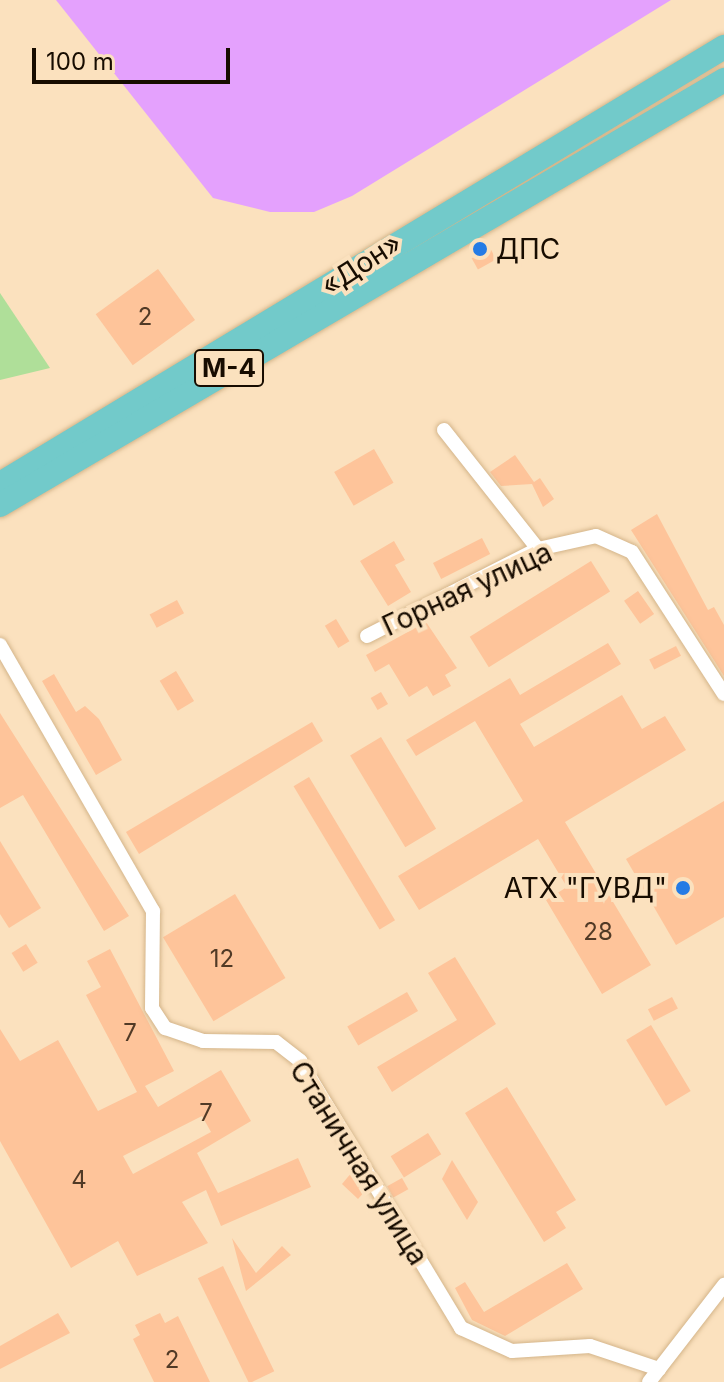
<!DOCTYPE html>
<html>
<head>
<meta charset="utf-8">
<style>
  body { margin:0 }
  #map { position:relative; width:724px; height:1382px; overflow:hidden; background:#fbe1be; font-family:Inter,sans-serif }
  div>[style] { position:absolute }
  .green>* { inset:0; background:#afdf99 }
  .water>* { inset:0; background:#e4a1fd }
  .building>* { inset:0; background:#fec49a; transform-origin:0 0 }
  .roads { filter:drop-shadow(0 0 2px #d4b58a) drop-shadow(0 0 2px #d4b58a) }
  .minor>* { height:14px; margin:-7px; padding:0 7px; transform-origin:7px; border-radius:7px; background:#fff }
  .trunk>* { height:24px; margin:-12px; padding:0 12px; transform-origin:12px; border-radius:12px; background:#72caca }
  .dots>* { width:22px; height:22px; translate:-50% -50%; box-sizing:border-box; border:4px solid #fbe1be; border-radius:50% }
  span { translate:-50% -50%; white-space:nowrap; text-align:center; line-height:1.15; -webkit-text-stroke:8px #fbe1be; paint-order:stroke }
  .number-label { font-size:24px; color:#513a26 }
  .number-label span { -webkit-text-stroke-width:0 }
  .shield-label span { padding:2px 6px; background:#fbe1be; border:2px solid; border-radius:6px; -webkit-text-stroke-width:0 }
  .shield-label { font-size:26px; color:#170c00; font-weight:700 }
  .poi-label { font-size:28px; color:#170c00 }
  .left { translate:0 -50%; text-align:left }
  .right { translate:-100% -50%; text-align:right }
  .street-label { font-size:28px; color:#170c00 }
  .scale { position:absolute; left:32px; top:48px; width:198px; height:36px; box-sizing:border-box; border:4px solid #170c00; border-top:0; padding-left:10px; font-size:24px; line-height:28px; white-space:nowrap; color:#170c00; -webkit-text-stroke:6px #fbe1be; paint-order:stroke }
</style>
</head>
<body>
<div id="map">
  <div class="green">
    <i style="clip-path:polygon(0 293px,50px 368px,0 380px)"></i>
  </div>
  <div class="water">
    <i style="clip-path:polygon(56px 0,671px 0,352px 196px,314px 212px,270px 212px,213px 198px)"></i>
  </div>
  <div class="building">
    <i style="left:490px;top:248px;width:13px;height:21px;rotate:61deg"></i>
    <i style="left:158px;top:269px;width:63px;height:77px;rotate:54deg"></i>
    <i style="left:374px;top:449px;width:39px;height:46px;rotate:60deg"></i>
    <i style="clip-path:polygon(515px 455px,534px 482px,540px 478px,554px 499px,543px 507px,532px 484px,501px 486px,490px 472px)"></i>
    <i style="clip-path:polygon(657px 514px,708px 610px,714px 607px,724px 625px,724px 676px,631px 530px)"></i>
    <i style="left:482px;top:538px;width:18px;height:55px;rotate:63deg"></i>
    <i style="clip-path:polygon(394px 541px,405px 560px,395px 565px,411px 592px,388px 606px,360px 561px)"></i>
    <i style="left:591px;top:561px;width:36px;height:143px;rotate:58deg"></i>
    <i style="left:638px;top:591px;width:28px;height:17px;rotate:55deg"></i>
    <i style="left:177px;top:600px;width:15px;height:31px;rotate:62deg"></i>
    <i style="left:336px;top:619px;width:26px;height:13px;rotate:59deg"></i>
    <i style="clip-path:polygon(426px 622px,457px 668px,445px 675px,451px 686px,433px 696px,427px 686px,409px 697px,389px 664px,375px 672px,366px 655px)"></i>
    <i style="clip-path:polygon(608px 643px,621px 664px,520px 724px,534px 747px,622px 695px,642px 729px,665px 716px,686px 750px,565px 822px,651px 965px,602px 994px,546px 900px,567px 887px,538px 839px,419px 910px,398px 876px,523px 801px,475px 721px,416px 756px,406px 740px,510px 678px,520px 695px)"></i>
    <i style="left:676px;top:646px;width:11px;height:30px;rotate:63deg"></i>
    <i style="left:176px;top:671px;width:35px;height:19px;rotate:59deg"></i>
    <i style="clip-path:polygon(54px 674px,76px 712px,85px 706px,99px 719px,122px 760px,96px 775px,42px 681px)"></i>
    <i style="left:381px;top:692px;width:14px;height:12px;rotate:60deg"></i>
    <i style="clip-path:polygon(0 713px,129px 916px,104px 931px,23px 795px,0 808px)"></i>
    <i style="clip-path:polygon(312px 722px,323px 741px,139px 854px,126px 832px)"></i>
    <i style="left:381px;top:737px;width:107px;height:36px;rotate:59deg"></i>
    <i style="left:309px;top:777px;width:167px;height:18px;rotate:59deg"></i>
    <i style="clip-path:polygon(724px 801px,724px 917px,676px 945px,626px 859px)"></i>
    <i style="clip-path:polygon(0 841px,41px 908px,9px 928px,0 914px)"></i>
    <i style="left:235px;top:894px;width:98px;height:84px;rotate:59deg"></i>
    <i style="left:26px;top:944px;width:22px;height:17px;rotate:58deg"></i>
    <i style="clip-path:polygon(evenodd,110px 949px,174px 1071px,145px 1086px,158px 1107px,221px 1070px,251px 1121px,197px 1153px,218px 1193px,298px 1158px,311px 1187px,221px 1226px,206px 1190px,182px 1202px,208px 1243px,137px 1276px,118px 1241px,71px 1268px,0 1141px,0 1029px,20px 1061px,58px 1040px,98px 1111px,137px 1092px,86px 995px,101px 987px,87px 961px,110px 949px,202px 1116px,211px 1132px,133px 1174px,123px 1156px,202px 1116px)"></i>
    <i style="clip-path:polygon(455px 957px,496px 1024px,392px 1092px,377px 1067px,457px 1020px,428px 973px)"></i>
    <i style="left:407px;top:992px;width:22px;height:69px;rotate:60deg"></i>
    <i style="left:672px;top:997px;width:13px;height:27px;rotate:63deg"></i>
    <i style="left:651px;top:1025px;width:77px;height:29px;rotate:59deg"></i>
    <i style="clip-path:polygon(507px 1087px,576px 1200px,556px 1212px,566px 1228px,544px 1242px,465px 1113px)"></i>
    <i style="left:428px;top:1133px;width:25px;height:44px;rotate:58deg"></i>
    <i style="clip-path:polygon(452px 1160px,478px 1202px,467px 1220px,442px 1179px)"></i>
    <i style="clip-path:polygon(352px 1172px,366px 1190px,358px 1199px,342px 1184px)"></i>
    <i style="left:402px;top:1178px;width:13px;height:17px;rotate:61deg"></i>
    <i style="clip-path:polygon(232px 1238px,256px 1273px,282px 1246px,291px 1255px,246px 1291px)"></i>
    <i style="clip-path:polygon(567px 1263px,583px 1289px,505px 1336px,472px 1320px,455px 1288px,465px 1282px,484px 1312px)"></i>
    <i style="left:223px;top:1266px;width:117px;height:28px;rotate:64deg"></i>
    <i style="clip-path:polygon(58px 1313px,70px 1333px,0 1369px,0 1346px)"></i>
    <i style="clip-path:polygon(160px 1313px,165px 1323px,178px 1316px,210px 1382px,154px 1382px,133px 1339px,140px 1335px,135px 1325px)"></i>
  </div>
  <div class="roads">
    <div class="minor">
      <i style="left:444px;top:430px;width:152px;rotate:51.7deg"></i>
      <i style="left:367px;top:636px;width:192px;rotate:-27deg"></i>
      <i style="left:538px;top:549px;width:59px;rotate:-12.6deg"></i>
      <i style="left:596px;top:536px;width:39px;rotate:24deg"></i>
      <i style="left:632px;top:552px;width:169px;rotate:57.1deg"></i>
      <i style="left:0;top:645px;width:307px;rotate:60.1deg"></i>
      <i style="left:153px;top:911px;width:97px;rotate:90.6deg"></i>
      <i style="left:152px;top:1008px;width:24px;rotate:57deg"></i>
      <i style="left:165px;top:1028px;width:40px;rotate:18.9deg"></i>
      <i style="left:203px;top:1041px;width:73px;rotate:0.8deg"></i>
      <i style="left:276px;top:1042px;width:31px;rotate:38deg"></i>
      <i style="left:300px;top:1061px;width:312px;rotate:58.9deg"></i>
      <i style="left:461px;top:1328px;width:56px;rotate:24.3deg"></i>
      <i style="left:512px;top:1351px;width:78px;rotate:-3.7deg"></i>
      <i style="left:590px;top:1346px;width:73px;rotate:18.4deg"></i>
      <i style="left:649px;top:1382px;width:123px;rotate:-52.3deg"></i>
    </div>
    <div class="trunk">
      <i style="left:0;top:484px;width:846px;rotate:-31.11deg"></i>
      <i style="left:0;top:505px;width:840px;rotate:-30.41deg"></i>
    </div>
  </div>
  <div class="dots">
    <i style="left:480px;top:249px;background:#247be5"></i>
    <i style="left:683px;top:888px;background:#247be5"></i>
  </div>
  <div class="number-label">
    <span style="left:145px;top:317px">2</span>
    <span style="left:598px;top:932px">28</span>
    <span style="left:222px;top:959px">12</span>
    <span style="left:130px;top:1033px">7</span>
    <span style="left:206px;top:1113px">7</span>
    <span style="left:79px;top:1180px">4</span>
    <span style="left:172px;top:1360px">2</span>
  </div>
  <div class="shield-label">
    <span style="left:229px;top:368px">М-4</span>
  </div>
  <div class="poi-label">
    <span class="left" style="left:496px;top:249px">ДПС</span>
    <span class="right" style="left:667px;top:888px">АТХ "ГУВД"</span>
  </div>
  <div class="street-label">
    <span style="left:361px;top:264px;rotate:-33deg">«Дон»</span>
    <span style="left:467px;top:589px;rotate:-25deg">Горная улица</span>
    <span style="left:359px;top:1163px;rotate:58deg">Станичная улица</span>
  </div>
  <div class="scale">100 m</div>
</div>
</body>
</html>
